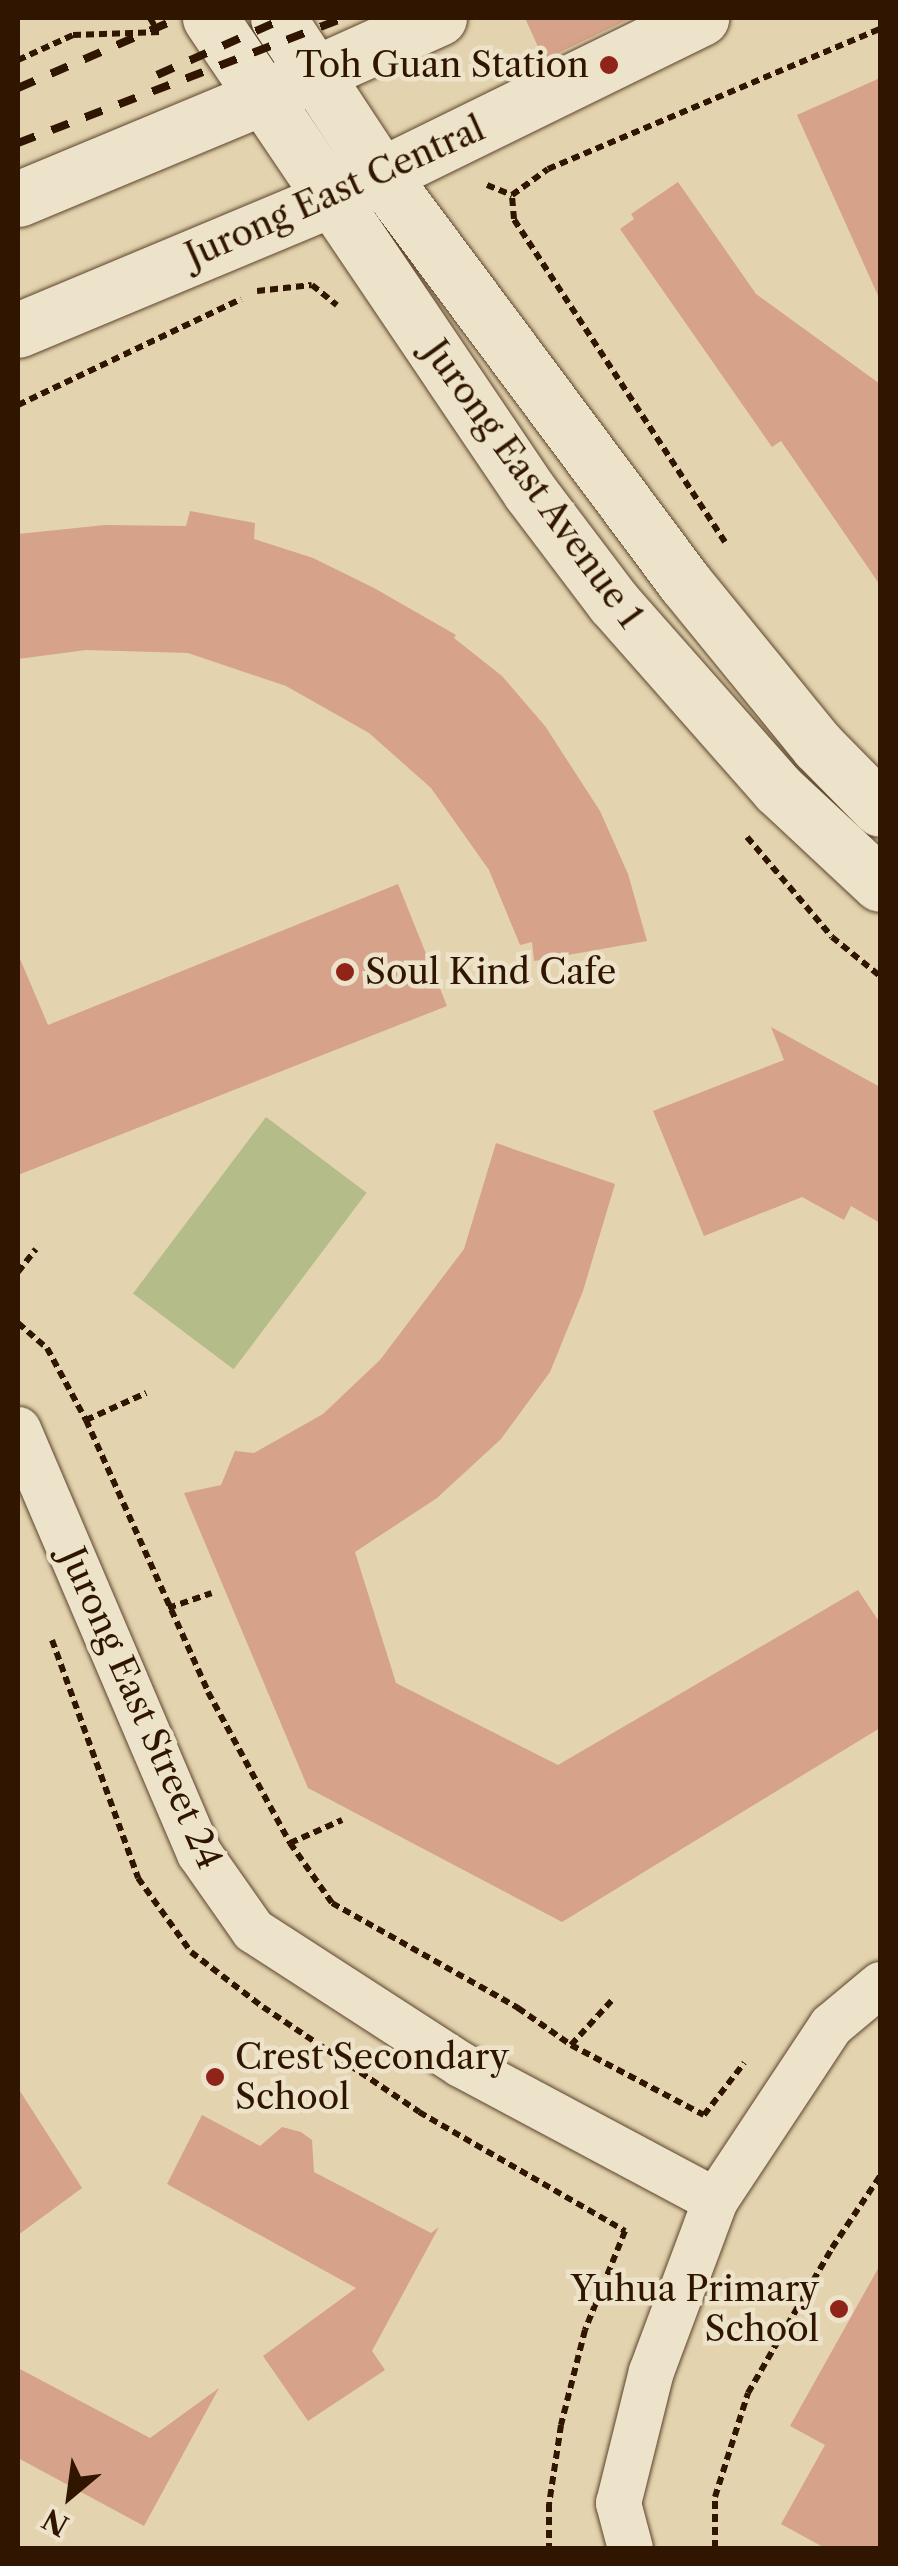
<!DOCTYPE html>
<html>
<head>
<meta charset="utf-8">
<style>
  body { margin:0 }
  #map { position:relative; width:898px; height:2566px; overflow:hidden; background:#e3d3ae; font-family:"Libre Caslon Text",serif }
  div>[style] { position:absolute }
  .green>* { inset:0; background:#b4bc8a; transform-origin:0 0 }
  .building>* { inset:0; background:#d6a28a }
  .path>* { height:6px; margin-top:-3px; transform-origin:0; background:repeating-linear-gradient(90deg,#301500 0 8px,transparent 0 13px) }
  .roads { filter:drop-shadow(0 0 2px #5d442c) drop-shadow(0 0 2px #5d442c) }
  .street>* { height:45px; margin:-22.5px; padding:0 22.5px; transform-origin:22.5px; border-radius:22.5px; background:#ede2ca }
  .secondary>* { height:55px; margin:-27.5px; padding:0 27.5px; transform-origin:27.5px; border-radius:27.5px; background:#ede2ca }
  .rail>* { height:8px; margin-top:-4px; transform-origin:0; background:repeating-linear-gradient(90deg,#301500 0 18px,transparent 0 36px) }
  .dots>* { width:28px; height:28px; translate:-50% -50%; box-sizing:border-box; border:5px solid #ede2ca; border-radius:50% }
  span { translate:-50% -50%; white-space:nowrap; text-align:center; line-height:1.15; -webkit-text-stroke:9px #ede2ca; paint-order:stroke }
  .poi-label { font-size:35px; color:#301500 }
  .right { translate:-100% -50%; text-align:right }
  .left { translate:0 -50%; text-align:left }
  .street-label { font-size:35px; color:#301500 }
  .frame { position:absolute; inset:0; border:20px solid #301500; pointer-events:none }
  .north { position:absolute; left:20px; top:2446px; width:100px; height:100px; -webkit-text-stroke:8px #ede2ca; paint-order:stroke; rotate:209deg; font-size:28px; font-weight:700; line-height:40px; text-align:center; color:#301500 }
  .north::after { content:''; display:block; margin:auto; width:35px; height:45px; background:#301500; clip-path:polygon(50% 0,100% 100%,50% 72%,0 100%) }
</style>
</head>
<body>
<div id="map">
  <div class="green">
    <i style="left:266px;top:1117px;width:126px;height:221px;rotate:37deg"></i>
  </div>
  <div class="building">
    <i style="clip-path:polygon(525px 18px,631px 18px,544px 60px)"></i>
    <i style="clip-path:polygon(880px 78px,880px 300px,797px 115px)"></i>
    <i style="clip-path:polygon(678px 182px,756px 294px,880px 384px,880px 585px,781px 441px,772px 447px,620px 229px,634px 219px,631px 214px)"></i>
    <i style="clip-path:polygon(190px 511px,255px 523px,254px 539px,313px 558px,374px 588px,456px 635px,454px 638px,502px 676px,545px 726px,600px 811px,628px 874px,647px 941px,534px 961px,532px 942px,520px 945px,489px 870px,431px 788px,369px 733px,286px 686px,188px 653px,86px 650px,18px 659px,18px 534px,105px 525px,186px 526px)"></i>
    <i style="clip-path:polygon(398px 884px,447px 1006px,18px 1175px,18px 954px,48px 1025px)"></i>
    <i style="clip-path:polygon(771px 1027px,880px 1087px,880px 1223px,851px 1206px,844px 1220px,802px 1197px,704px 1236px,653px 1111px,784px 1060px)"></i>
    <i style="clip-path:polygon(496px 1143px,615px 1184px,583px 1291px,550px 1372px,501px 1439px,437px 1498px,355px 1552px,396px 1683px,558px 1765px,858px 1590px,880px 1623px,880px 1728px,562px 1922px,308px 1788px,184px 1493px,221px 1485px,235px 1451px,254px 1453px,323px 1414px,380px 1360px,464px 1249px)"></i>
    <i style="clip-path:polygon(18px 2088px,82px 2188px,18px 2235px)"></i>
    <i style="clip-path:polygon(202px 2115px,260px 2146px,282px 2127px,301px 2132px,312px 2140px,314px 2172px,431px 2233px,439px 2227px,372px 2351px,385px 2370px,308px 2421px,263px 2356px,356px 2288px,167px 2184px)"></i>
    <i style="clip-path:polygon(880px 2265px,880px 2548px,825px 2548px,781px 2524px,825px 2445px,790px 2426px)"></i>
    <i style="clip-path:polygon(18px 2368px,150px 2438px,219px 2388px,144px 2526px,18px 2458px)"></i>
  </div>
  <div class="path">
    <i style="left:150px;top:18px;width:14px;rotate:60deg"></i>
    <i style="left:18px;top:60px;width:60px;rotate:-24.4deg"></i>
    <i style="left:73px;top:35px;width:88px;rotate:-2deg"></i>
    <i style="left:487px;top:185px;width:27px;rotate:22deg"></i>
    <i style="left:257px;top:291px;width:55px;rotate:-6.2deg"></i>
    <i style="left:312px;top:285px;width:32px;rotate:39deg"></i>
    <i style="left:18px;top:405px;width:247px;rotate:-25.4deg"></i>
    <i style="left:725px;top:542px;width:386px;rotate:-123.2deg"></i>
    <i style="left:514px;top:219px;width:24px;rotate:-95deg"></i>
    <i style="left:512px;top:195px;width:44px;rotate:-35.8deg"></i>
    <i style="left:548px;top:169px;width:360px;rotate:-22.9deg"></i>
    <i style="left:747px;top:837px;width:131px;rotate:49.6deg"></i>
    <i style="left:832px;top:937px;width:62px;rotate:39.1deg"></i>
    <i style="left:18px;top:1272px;width:29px;rotate:-52deg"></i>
    <i style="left:18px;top:1323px;width:38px;rotate:41deg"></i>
    <i style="left:47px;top:1348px;width:82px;rotate:61.6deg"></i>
    <i style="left:86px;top:1420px;width:298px;rotate:65.8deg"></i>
    <i style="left:208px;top:1692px;width:172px;rotate:61.5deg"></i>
    <i style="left:290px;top:1843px;width:73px;rotate:55deg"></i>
    <i style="left:332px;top:1903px;width:214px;rotate:29.4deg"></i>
    <i style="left:518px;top:2008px;width:65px;rotate:34.9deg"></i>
    <i style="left:571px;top:2045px;width:150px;rotate:27.8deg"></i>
    <i style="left:704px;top:2115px;width:66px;rotate:-52.4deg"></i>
    <i style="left:86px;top:1420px;width:66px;rotate:-24.2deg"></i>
    <i style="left:168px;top:1608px;width:46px;rotate:-18.8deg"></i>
    <i style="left:52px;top:1640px;width:253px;rotate:70.1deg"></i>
    <i style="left:138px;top:1878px;width:91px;rotate:54.4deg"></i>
    <i style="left:191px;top:1952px;width:91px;rotate:37.4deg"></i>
    <i style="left:263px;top:2007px;width:188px;rotate:33.9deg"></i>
    <i style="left:419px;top:2112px;width:238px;rotate:30deg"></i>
    <i style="left:625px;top:2231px;width:107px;rotate:112deg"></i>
    <i style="left:585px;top:2330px;width:98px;rotate:104.2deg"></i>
    <i style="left:561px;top:2425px;width:80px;rotate:98.6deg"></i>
    <i style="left:549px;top:2504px;width:44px;rotate:90deg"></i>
    <i style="left:290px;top:1843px;width:57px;rotate:-23.9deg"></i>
    <i style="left:571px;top:2045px;width:62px;rotate:-47.6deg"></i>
    <i style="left:715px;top:2548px;width:51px;rotate:-90deg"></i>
    <i style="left:715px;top:2497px;width:109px;rotate:-72.4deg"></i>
    <i style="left:748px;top:2393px;width:168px;rotate:-59.9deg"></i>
    <i style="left:832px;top:2248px;width:87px;rotate:-56.3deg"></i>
  </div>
  <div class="roads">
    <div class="street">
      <i style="left:18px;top:1429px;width:461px;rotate:66.9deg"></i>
      <i style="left:199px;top:1853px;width:94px;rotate:55deg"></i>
      <i style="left:253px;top:1930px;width:247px;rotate:32.9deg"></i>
      <i style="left:460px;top:2064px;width:289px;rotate:28.1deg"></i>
      <i style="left:630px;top:2548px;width:47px;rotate:-104.9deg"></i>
      <i style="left:618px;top:2503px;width:136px;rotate:-76deg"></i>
      <i style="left:651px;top:2371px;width:183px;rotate:-69.5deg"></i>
      <i style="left:715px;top:2200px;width:210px;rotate:-56.5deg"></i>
      <i style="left:831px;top:2025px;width:64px;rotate:-39.9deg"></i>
    </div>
    <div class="secondary">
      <i style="left:210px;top:18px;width:572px;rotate:55.98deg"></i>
      <i style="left:530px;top:492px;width:139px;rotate:52.9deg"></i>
      <i style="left:614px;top:603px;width:248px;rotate:48.6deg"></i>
      <i style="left:778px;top:789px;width:139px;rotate:43deg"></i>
      <i style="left:278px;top:18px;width:188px;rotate:56.7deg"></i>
      <i style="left:381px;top:175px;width:509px;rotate:53.31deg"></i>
      <i style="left:685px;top:583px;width:210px;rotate:50.8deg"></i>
      <i style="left:818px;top:746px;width:88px;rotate:45.5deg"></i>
      <i style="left:18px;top:199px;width:265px;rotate:-22.6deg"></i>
      <i style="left:263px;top:97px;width:193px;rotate:-24.2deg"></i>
      <i style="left:18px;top:330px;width:342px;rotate:-22.7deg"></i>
      <i style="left:334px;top:198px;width:409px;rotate:-26.1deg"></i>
    </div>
  </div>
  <div class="rail">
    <i style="left:157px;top:75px;width:140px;rotate:-24deg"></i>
    <i style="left:18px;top:88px;width:176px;rotate:-23.5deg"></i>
    <i style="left:18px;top:143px;width:348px;rotate:-21deg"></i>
  </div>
  <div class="dots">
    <i style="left:609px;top:65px;background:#8f2418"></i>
    <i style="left:345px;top:972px;background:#8f2418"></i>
    <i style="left:215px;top:2077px;background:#8f2418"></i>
    <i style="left:839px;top:2309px;background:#8f2418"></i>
  </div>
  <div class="poi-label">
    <span class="right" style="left:589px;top:65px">Toh Guan Station</span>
    <span class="left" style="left:365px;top:972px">Soul Kind Cafe</span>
    <span class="left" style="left:235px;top:2077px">Crest Secondary<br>School</span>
    <span class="right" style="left:819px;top:2309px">Yuhua Primary<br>School</span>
  </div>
  <div class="street-label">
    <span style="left:335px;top:192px;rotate:-24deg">Jurong East Central</span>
    <span style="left:533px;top:484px;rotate:54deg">Jurong East Avenue 1</span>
    <span style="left:141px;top:1708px;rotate:66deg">Jurong East Street 24</span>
  </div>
  <div class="frame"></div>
  <div class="north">N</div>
</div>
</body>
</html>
